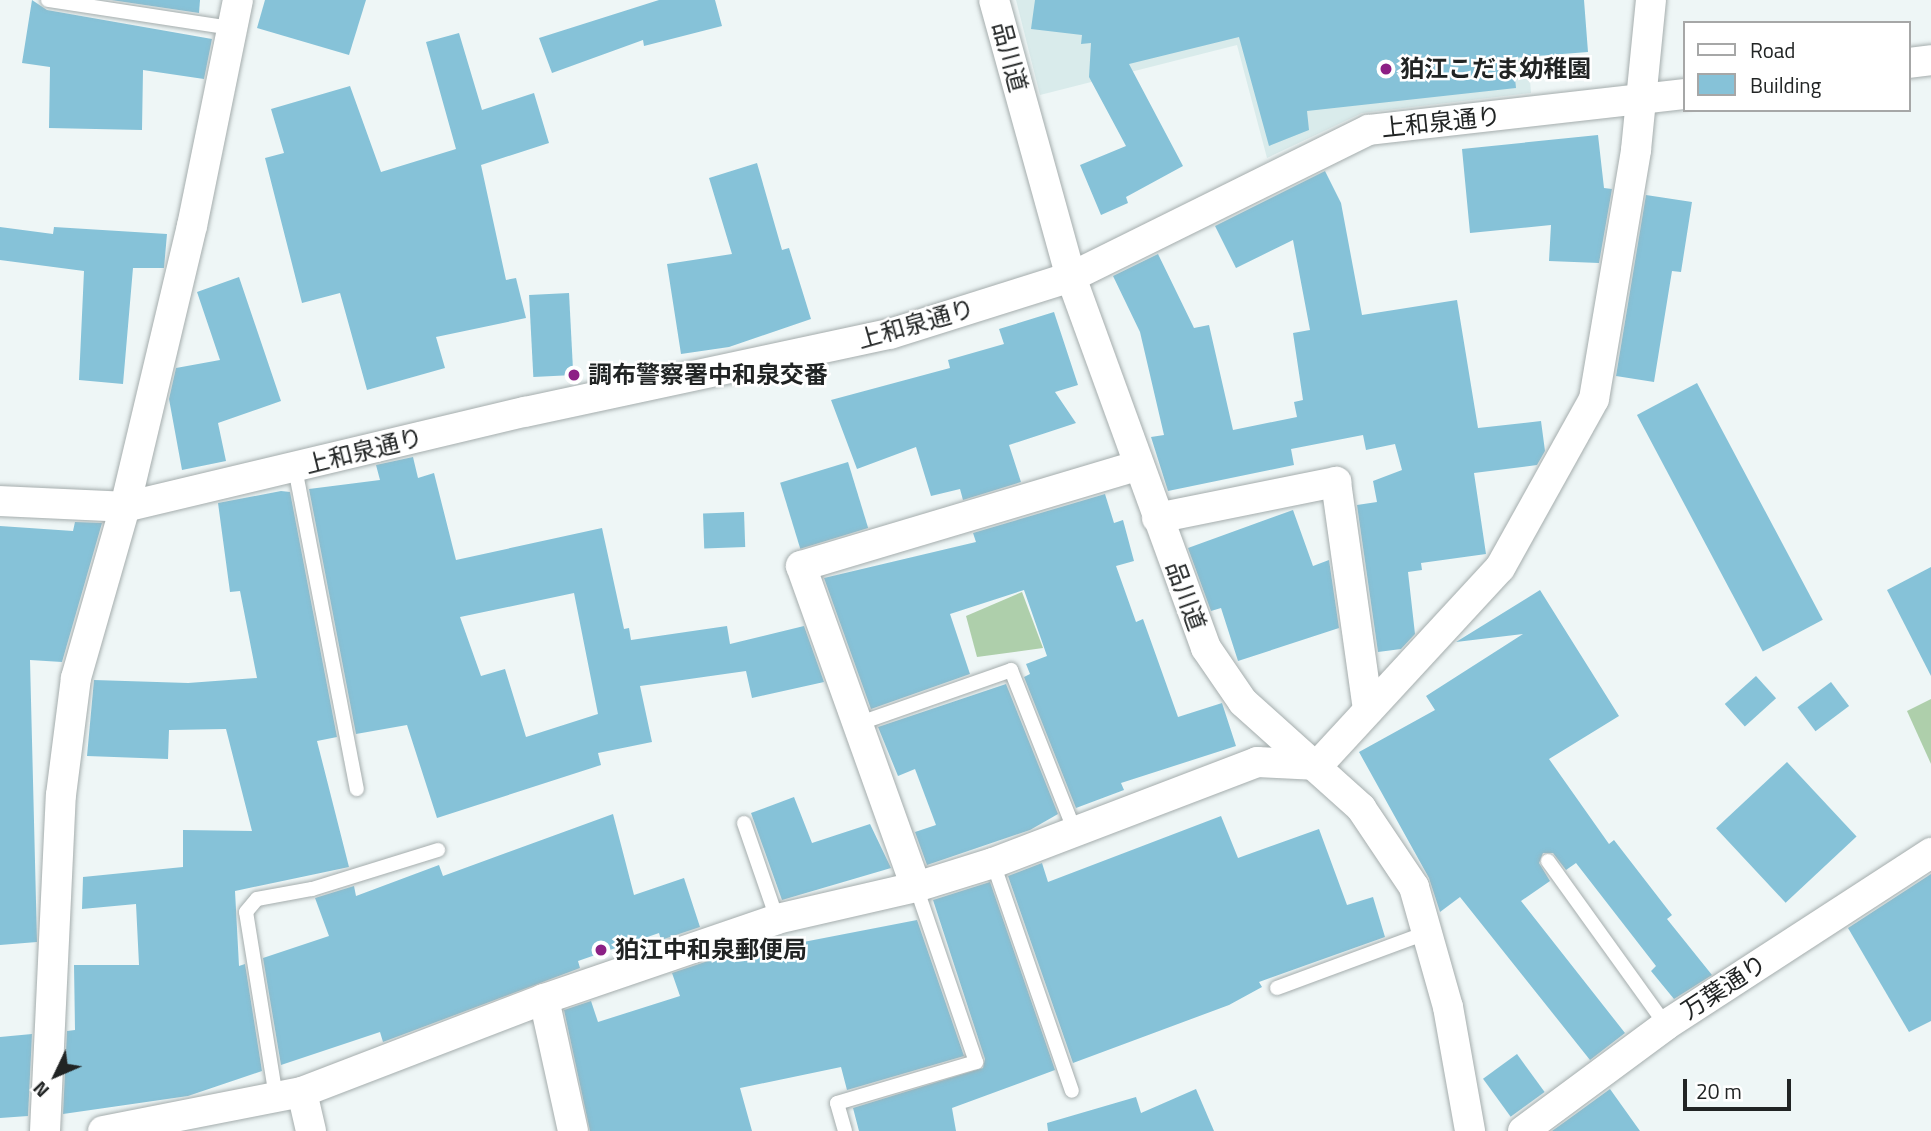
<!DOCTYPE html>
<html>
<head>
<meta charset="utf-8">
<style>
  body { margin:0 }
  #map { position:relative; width:1931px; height:1131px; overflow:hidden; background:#eef6f6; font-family:"Titillium Web","Noto Sans JP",sans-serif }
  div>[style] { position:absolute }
  .built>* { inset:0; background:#d9ebeb }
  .green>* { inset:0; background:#aecfab }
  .building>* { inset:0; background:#86c2d8; transform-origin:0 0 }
  .roads { filter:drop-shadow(0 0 2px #a5adad) drop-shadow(0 0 2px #a5adad) }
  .lane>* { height:14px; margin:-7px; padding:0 7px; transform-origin:7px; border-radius:7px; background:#fff }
  .street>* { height:30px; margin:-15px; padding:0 15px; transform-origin:15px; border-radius:15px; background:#fff }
  .dots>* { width:19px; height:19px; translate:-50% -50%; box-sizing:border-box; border:4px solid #fff; border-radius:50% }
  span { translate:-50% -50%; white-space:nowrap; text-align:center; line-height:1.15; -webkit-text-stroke:5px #fff; paint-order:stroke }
  .street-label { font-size:24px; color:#212424 }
  .poi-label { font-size:24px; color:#212424; font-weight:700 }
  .left { translate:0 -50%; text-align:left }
  .legend { position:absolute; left:1683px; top:21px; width:228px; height:91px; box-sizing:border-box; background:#fff; border:2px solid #a6a7a7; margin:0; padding:9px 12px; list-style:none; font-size:21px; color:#212424 }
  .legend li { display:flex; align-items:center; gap:14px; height:35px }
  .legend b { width:35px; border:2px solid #a6a7a7 }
  .north { position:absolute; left:21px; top:1040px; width:70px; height:70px; -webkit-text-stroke:5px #fff; paint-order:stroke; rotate:226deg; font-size:19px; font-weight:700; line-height:28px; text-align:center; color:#212424 }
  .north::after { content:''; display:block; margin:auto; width:24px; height:32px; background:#212424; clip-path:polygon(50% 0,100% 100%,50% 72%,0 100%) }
  .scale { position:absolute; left:1683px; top:1079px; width:108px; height:32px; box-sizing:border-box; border:4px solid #212424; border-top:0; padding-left:9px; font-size:21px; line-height:24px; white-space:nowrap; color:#212424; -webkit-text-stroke:5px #fff; paint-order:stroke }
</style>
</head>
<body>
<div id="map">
  <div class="built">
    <i style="clip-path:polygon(1016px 0,1524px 0,1531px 93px,1362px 113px,1267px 158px,1237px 45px,1040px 95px)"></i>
  </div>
  <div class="green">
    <i style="clip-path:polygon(1022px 592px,1043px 648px,977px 657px,966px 616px)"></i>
    <i style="clip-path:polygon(1931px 699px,1931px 764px,1907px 711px)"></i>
  </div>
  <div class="building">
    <i style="clip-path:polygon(32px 0,47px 10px,212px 39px,204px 79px,143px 70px,142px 130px,49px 128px,50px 67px,22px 63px)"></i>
    <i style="clip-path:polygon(111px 0,200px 0,199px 13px)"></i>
    <i style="clip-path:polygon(265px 0,366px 0,349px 55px,257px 28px)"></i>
    <i style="clip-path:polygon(659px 0,715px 0,722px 26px,644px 46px,643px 40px,552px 73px,539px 38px)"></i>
    <i style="clip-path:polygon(1035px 0,1584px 0,1588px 52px,1513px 58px,1516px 88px,1307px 111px,1309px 130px,1269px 146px,1239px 37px,1129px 64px,1183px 166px,1126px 197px,1128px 203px,1101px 215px,1080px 165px,1126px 146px,1089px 77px,1091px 43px,1081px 44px,1082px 35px,1031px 29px)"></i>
    <i style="clip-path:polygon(459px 33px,482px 110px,534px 93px,549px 143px,481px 165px,506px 280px,516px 278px,526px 318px,436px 337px,445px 368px,367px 390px,340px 293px,302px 303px,265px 158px,284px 153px,271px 109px,350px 86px,381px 172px,456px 149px,426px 42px)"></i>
    <i style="clip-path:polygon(1598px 135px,1604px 188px,1612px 189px,1599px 263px,1549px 261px,1551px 225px,1470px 233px,1462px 149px)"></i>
    <i style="clip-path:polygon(757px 163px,782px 250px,789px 248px,811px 319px,729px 347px,681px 354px,667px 264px,732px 254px,709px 178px)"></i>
    <i style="clip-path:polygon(1325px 171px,1341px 203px,1362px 315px,1457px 300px,1478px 428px,1541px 421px,1545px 451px,1537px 465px,1474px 473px,1486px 554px,1421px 563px,1422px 570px,1408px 572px,1415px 634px,1401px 649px,1378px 652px,1357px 505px,1377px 502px,1373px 481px,1402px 470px,1395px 444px,1366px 450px,1363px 435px,1291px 449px,1294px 465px,1168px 491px,1151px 437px,1164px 435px,1140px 332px,1113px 276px,1158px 254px,1194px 328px,1209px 325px,1233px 430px,1297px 417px,1294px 402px,1303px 400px,1293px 333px,1310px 330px,1293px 240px,1236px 268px,1215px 226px)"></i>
    <i style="clip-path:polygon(1646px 195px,1692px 202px,1681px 272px,1672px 271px,1654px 382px,1616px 376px)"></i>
    <i style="clip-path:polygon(0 227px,53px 234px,54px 227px,167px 234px,164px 268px,133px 268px,123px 384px,79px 380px,84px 271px,0 260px)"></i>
    <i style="clip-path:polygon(239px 277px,281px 401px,218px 423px,226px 461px,182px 470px,169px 399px,176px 368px,220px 360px,197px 292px)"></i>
    <i style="left:569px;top:293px;width:82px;height:40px;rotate:87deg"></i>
    <i style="clip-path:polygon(1054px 312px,1078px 385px,1055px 392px,1076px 423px,1009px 445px,1021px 482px,963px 500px,960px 489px,931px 496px,916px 447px,857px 469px,831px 400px,950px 368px,948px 360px,1004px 344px,999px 329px)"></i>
    <i style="left:1697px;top:383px;width:268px;height:68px;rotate:62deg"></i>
    <i style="clip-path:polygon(evenodd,413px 457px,418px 478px,434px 473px,456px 560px,602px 528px,624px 629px,629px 628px,631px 640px,727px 626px,730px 644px,804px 626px,824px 682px,752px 698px,746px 671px,640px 686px,652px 742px,598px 753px,601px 765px,437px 818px,407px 725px,356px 734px,309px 489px,380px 480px,376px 465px,413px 457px,574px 593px,598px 714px,526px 737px,505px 669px,481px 676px,460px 617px,574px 593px)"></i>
    <i style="left:848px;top:462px;width:69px;height:71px;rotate:73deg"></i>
    <i style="clip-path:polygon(281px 491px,290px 492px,337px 737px,317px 741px,349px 867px,235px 891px,239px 966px,245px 964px,262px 1071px,188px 1096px,63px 1114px,67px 1031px,75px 1030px,74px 965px,139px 965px,136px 904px,82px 909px,83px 877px,183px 867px,183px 830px,252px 831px,226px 729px,169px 730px,168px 759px,87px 756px,94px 680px,188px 683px,257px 678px,240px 591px,230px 592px,218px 503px)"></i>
    <i style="clip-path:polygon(1105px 494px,1114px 523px,1123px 520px,1134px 561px,1116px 566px,1136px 622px,1143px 619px,1178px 717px,1222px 703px,1236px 746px,1121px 783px,1124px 790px,1076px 808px,1024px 677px,1030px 674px,1026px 664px,1047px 656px,1024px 590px,950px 614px,970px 674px,871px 709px,824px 578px,976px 542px,973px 533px)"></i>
    <i style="clip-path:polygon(1293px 510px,1313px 566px,1329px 560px,1339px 628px,1238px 661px,1221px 608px,1211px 611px,1188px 548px)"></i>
    <i style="left:744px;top:512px;width:35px;height:41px;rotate:88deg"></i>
    <i style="clip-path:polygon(75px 522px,102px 523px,62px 662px,30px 660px,37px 942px,0 945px,0 526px,73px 531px)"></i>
    <i style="clip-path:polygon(1931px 567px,1931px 676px,1887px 590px)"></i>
    <i style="clip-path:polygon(1540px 590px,1619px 716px,1549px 759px,1609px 844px,1614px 840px,1672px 915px,1667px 919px,1712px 975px,1674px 999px,1651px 971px,1656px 966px,1576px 863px,1566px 870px,1553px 853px,1543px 853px,1539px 863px,1550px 881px,1521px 901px,1625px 1033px,1590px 1060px,1460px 897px,1440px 912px,1429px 878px,1359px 752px,1435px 710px,1426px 696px,1523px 634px,1456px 642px)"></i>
    <i style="left:1756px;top:676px;width:30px;height:42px;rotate:48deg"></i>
    <i style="left:1831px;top:682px;width:30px;height:42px;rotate:53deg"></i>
    <i style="clip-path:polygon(1006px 684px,1058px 814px,1030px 830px,927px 865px,915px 832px,936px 825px,915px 769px,898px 776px,878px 727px)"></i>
    <i style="left:1787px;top:762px;width:102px;height:97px;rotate:47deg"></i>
    <i style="clip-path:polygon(794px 797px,812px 843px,870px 824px,891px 868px,782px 900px,751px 813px)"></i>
    <i style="clip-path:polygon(613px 814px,634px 895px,684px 878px,700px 927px,661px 940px,659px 933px,578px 961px,580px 968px,383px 1042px,380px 1032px,281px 1065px,263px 958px,329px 936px,315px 898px,354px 886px,356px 896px,439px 865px,443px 876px)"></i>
    <i style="clip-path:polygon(1221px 816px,1238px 858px,1319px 829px,1347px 905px,1373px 897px,1385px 937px,1259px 982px,1262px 987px,1229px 1005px,1073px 1063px,1008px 876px,1042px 863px,1048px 882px)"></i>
    <i style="clip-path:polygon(1931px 874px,1931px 1021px,1909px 1032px,1848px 928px)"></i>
    <i style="clip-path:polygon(990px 882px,1055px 1070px,952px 1108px,956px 1131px,859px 1131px,853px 1108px,983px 1068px,985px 1059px,933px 900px)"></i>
    <i style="clip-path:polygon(917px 920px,964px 1056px,847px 1090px,841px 1067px,740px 1088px,752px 1131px,590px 1131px,564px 1010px,591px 1001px,598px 1022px,680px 996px,672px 973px,711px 960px)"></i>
    <i style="clip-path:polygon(32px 1034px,28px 1116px,0 1118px,0 1037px)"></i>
    <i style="left:1517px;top:1054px;width:47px;height:42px;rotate:54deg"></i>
    <i style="clip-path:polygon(1196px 1089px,1214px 1131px,1048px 1131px,1047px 1123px,1136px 1097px,1141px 1113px)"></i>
    <i style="clip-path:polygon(1610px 1089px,1640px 1131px,1552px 1131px,1566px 1121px)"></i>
  </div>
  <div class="roads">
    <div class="lane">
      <i style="left:48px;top:0;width:184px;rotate:8.7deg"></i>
      <i style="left:295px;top:468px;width:327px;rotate:79.1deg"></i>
      <i style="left:860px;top:723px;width:160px;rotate:-19.3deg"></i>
      <i style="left:1011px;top:670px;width:174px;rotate:68.4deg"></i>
      <i style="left:744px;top:823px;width:102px;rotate:71deg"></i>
      <i style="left:1548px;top:861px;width:202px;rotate:54.3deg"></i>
      <i style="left:993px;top:863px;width:241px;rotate:70.9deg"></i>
      <i style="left:1277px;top:988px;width:161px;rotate:-20.3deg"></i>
      <i style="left:276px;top:1097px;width:187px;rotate:-99.2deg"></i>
      <i style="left:246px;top:912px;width:17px;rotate:-50deg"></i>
      <i style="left:257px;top:899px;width:56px;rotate:-10.3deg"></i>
      <i style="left:312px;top:889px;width:132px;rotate:-17.2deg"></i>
      <i style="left:845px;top:1131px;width:29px;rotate:-106deg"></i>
      <i style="left:837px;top:1103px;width:145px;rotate:-16.4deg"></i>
      <i style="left:976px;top:1062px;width:185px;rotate:-108.9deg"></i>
    </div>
    <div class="street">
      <i style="left:994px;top:0;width:288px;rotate:74.5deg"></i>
      <i style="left:1071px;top:277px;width:395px;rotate:70deg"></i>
      <i style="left:1206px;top:648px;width:65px;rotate:55.6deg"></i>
      <i style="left:1243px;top:702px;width:159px;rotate:41.9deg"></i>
      <i style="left:1361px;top:808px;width:95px;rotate:56.1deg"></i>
      <i style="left:1414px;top:887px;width:125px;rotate:74.2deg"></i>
      <i style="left:1448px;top:1007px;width:126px;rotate:79.9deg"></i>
      <i style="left:1908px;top:63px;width:23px;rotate:-7deg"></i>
      <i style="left:0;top:501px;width:125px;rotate:2.7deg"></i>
      <i style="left:125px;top:507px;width:411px;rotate:-13.4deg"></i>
      <i style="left:525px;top:412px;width:373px;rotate:-12.1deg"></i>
      <i style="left:890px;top:334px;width:190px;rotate:-17.5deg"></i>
      <i style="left:1071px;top:277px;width:332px;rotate:-26.3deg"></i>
      <i style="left:1369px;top:130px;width:317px;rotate:-6.5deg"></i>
      <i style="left:1157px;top:518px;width:183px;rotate:-11.4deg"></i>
      <i style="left:1336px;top:482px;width:230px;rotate:82deg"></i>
      <i style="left:916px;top:887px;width:341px;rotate:-109.7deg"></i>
      <i style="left:801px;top:566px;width:351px;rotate:-16.6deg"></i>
      <i style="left:544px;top:999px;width:135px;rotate:77.6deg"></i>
      <i style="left:302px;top:1092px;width:40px;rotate:77deg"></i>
      <i style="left:45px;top:1131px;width:336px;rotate:-87.3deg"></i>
      <i style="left:61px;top:795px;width:118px;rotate:-82.7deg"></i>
      <i style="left:76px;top:678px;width:178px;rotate:-74deg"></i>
      <i style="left:125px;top:507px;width:289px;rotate:-76.6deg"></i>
      <i style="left:192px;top:226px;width:231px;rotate:-78.5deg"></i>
      <i style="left:103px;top:1131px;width:203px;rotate:-11.1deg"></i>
      <i style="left:302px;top:1092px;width:259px;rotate:-21deg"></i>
      <i style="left:544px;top:999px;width:246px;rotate:-18.9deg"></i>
      <i style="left:777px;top:919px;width:143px;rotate:-13deg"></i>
      <i style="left:916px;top:887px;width:81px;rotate:-17.3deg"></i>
      <i style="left:993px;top:863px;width:283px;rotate:-20.9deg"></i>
      <i style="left:1257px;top:762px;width:61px;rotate:2.8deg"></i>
      <i style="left:1318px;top:765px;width:268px;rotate:-47.3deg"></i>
      <i style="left:1500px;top:568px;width:193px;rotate:-60.9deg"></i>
      <i style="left:1594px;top:399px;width:253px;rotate:-80.4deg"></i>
      <i style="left:1636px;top:150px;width:151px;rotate:-84.3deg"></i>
      <i style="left:1523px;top:1131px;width:178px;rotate:-36.5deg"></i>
      <i style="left:1666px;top:1025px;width:316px;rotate:-33deg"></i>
    </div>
  </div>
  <div class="dots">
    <i style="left:1386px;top:69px;background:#8c2085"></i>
    <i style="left:574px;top:375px;background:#8c2085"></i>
    <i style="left:601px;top:950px;background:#8c2085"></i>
  </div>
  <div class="street-label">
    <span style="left:1010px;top:57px;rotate:75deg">品川道</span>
    <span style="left:1441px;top:122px;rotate:-6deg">上和泉通り</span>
    <span style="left:916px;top:324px;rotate:-16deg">上和泉通り</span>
    <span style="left:364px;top:451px;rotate:-14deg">上和泉通り</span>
    <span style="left:1186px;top:596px;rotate:70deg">品川道</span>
    <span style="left:1724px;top:987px;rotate:-33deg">万葉通り</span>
  </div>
  <div class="poi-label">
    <span class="left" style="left:1400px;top:69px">狛江こだま幼稚園</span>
    <span class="left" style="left:588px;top:375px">調布警察署中和泉交番</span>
    <span class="left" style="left:615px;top:950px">狛江中和泉郵便局</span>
  </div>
  <ul class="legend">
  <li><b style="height:9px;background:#fff"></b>Road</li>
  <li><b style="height:19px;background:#86c2d8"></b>Building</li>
  </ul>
  <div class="north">N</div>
  <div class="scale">20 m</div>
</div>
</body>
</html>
